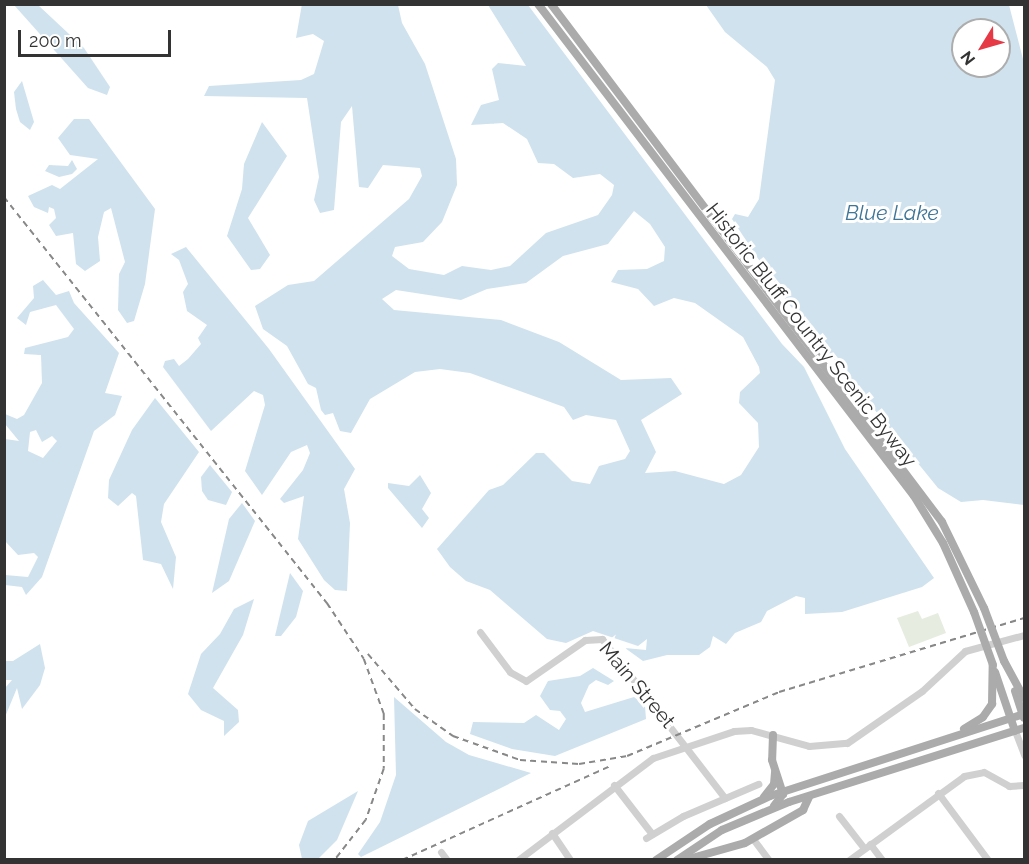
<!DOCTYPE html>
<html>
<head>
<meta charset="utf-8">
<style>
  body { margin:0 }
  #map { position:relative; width:1029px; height:864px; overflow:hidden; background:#fff; font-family:Raleway,sans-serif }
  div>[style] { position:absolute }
  .green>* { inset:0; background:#e6ecdf }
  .water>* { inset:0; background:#cfe2ee }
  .minor>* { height:7px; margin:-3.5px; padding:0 3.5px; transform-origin:3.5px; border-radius:3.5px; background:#d0d0d0 }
  .major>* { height:8px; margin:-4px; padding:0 4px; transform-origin:4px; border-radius:4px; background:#ababab }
  .rail>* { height:1.5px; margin-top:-0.75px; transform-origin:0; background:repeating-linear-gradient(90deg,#888 0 6px,transparent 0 10.5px) }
  .major-bridge>* { height:8px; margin:-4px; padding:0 4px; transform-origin:4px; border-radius:4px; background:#ababab }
  span { translate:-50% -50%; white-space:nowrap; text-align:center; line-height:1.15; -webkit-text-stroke:6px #fff; paint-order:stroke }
  .street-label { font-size:20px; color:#333 }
  .water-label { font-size:21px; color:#3f7597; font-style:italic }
  .frame { position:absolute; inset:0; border:6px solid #333; pointer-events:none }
  .north { position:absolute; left:951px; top:18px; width:60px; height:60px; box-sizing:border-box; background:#fff; border:2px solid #adadad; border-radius:50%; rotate:233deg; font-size:16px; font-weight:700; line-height:24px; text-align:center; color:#333 }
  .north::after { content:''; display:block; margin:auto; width:21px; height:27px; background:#e63946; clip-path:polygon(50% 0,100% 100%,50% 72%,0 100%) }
  .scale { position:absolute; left:18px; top:30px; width:153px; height:27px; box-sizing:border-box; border:3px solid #333; border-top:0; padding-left:8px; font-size:18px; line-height:21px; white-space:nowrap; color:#333; -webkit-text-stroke:4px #fff; paint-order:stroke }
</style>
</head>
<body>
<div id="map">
  <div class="green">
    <i style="clip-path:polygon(918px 611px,922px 619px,938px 613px,946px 633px,909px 647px,897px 618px)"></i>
  </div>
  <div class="water">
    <i style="clip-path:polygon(evenodd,302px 4px,398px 5px,402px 23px,425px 64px,456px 159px,457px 185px,442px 222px,423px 242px,395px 247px,392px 256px,409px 269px,444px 275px,462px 266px,491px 270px,510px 266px,546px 233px,598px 215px,612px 195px,614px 185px,600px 174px,573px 178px,554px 164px,538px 163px,527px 139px,503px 123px,471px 125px,481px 105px,499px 100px,492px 69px,498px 63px,526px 66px,488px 5px,528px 5px,782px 344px,804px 367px,845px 449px,934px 578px,922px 587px,842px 612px,805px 614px,805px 598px,796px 596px,767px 611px,761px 622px,735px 633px,726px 644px,713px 636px,710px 647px,699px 655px,667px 655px,643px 661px,625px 648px,646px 650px,647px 639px,638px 646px,593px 631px,566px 643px,547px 639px,490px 590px,466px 581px,450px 567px,437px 549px,489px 490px,503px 485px,536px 453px,544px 453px,572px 481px,590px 484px,599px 466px,625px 459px,630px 451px,616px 420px,586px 415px,573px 420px,564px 407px,470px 373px,440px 369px,415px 372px,370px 399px,351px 433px,340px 431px,333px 413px,325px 415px,321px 410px,316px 388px,308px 384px,287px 346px,263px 329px,255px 306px,288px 285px,314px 281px,409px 199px,422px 176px,420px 168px,383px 165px,368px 188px,359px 187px,352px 106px,341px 122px,334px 210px,320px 213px,314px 200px,319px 177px,307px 98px,204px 96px,209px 86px,301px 80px,314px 74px,324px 41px,313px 34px,296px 38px,302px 4px,634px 211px,650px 224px,665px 247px,664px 261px,647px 269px,618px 270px,611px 282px,638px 289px,654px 306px,674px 298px,695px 303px,743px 337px,759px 367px,760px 373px,740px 392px,739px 403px,758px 423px,759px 447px,741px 475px,724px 484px,675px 471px,645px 473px,656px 452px,641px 420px,682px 394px,671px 378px,621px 380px,559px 342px,501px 320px,394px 310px,382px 299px,396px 290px,461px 300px,487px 289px,526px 283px,563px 256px,608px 244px,634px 211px)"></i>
    <i style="clip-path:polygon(14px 5px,38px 5px,84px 48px,110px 87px,107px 95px,88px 88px)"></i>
    <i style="clip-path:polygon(evenodd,706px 5px,1009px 5px,1024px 63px,1024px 505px,983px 500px,961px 502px,938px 488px,784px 298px,732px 219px,735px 214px,748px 217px,759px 199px,775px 80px,767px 67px,725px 32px,706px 5px,963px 30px,999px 30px,999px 66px,963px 66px,963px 30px)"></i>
    <i style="clip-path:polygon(22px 81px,34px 122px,30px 130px,20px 122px,16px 109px,14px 92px)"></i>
    <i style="clip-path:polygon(74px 119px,89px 119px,155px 209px,145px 284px,134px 321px,127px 323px,118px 310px,119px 274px,125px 262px,111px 208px,104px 212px,98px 237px,100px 261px,85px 271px,76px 264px,73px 233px,56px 236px,49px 225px,56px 218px,54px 209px,49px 207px,48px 213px,34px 207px,28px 196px,52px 185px,60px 189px,98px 159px,70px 155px,58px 138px)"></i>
    <i style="clip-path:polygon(262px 122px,287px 156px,248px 218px,270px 255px,260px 269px,251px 270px,227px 236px,242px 189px,244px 164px)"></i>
    <i style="clip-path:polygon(72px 160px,77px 169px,72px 174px,59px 177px,45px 171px,49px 165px,68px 166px)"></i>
    <i style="clip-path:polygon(186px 247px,269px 349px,355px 469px,344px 489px,350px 523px,347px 591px,335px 590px,324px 580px,298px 539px,304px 496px,284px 503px,280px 499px,303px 470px,310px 453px,307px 445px,291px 452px,262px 495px,245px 471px,265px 405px,263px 395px,254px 391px,211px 431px,163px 367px,165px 361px,174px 359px,179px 366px,188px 359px,201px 344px,198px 338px,207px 325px,187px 311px,183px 292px,188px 284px,179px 260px,171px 254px)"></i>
    <i style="clip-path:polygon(evenodd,43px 280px,56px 295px,69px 291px,74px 303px,119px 353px,105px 393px,122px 396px,115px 415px,94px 431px,42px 577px,26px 595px,22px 587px,5px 585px,5px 575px,28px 577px,38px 557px,34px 553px,18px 555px,5px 541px,5px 439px,19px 441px,5px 424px,5px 414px,17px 419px,24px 415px,42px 383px,41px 355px,24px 354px,25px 348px,68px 337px,74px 329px,56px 305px,30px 312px,26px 325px,17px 318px,34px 298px,33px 286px,43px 280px,36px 430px,42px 442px,52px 436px,57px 441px,43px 458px,28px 451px,30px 432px,36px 430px)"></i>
    <i style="clip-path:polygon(155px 398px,199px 452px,164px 504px,161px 522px,176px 557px,173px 589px,161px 564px,143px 560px,136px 496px,132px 493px,118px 506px,108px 498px,109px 480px,132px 430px)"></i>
    <i style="clip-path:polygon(210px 465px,232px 492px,226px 505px,208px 500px,202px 491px,201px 477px)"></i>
    <i style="clip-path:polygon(420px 475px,431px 493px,422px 509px,429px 518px,422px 528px,388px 488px,388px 483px,409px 486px)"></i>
    <i style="clip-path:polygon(242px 503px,255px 521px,229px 581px,212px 593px,229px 519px)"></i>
    <i style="clip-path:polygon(290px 573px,303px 591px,296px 617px,281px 636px,275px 636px)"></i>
    <i style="clip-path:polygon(254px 599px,243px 635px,213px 688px,238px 710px,239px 722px,224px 736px,224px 721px,201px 710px,188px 694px,201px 654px,220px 634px,234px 609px)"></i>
    <i style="clip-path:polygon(40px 644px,45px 668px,40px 685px,22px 709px,17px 688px,5px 717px,5px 688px,12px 680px,5px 680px,5px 661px,13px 661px)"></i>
    <i style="clip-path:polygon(593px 668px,614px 681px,608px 685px,596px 680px,589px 685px,581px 703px,585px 712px,634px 697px,645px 706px,646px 719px,555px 756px,512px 749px,470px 734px,473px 722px,524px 723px,536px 715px,559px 730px,566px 719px,560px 711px,550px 710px,540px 696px,548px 681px,580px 676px)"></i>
    <i style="clip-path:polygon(394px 697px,446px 742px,469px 755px,531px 773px,361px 857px,358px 854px,380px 822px,396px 775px)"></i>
    <i style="clip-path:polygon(358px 791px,337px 840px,318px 859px,302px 859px,299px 845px,308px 821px)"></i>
  </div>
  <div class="minor">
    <i style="left:480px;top:632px;width:50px;rotate:53.1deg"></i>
    <i style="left:510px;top:672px;width:18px;rotate:29deg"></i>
    <i style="left:526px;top:681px;width:72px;rotate:-34.8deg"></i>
    <i style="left:585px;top:640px;width:17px;rotate:-3deg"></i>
    <i style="left:602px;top:639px;width:201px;rotate:52.3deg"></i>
    <i style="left:1015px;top:731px;width:26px;rotate:69deg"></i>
    <i style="left:614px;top:785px;width:62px;rotate:52.2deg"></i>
    <i style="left:938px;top:793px;width:84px;rotate:53.3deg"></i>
    <i style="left:839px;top:816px;width:41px;rotate:52deg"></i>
    <i style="left:552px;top:833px;width:32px;rotate:56deg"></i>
    <i style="left:646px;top:838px;width:43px;rotate:-30.7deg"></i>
    <i style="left:683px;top:816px;width:82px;rotate:-23.1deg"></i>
    <i style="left:753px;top:839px;width:26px;rotate:53deg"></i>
    <i style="left:870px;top:844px;width:20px;rotate:53deg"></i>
    <i style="left:441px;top:852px;width:10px;rotate:53deg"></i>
    <i style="left:518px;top:860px;width:169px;rotate:-37.1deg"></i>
    <i style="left:653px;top:758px;width:85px;rotate:-18.4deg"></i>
    <i style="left:734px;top:731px;width:17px;rotate:-3deg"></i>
    <i style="left:751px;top:730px;width:60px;rotate:15.4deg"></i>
    <i style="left:809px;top:746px;width:38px;rotate:-5deg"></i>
    <i style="left:847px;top:743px;width:91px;rotate:-34.7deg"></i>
    <i style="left:922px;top:691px;width:59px;rotate:-42.9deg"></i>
    <i style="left:965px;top:651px;width:61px;rotate:-15.2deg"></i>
    <i style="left:849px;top:860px;width:142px;rotate:-36.1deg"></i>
    <i style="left:964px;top:776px;width:20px;rotate:-11deg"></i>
    <i style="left:984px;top:772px;width:29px;rotate:29deg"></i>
    <i style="left:1009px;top:786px;width:15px;rotate:-4deg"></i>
  </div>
  <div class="major">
    <i style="left:538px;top:4px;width:619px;rotate:52.61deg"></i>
    <i style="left:914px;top:496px;width:55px;rotate:58.3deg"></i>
    <i style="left:943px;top:543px;width:76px;rotate:65.8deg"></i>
    <i style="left:551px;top:4px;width:649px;rotate:52.95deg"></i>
    <i style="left:942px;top:522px;width:96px;rotate:64deg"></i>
    <i style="left:1004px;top:661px;width:42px;rotate:61.6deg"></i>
    <i style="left:995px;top:672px;width:62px;rotate:71.3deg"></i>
    <i style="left:1015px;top:691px;width:28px;rotate:72deg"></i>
    <i style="left:964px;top:729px;width:22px;rotate:-32deg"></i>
    <i style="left:983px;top:717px;width:16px;rotate:-55deg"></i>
    <i style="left:992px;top:704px;width:39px;rotate:-89deg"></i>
    <i style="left:773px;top:735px;width:25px;rotate:92deg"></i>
    <i style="left:772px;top:760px;width:36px;rotate:72deg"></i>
    <i style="left:783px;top:794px;width:15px;rotate:127deg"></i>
    <i style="left:764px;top:797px;width:16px;rotate:-52deg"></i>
    <i style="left:774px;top:784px;width:12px;rotate:-85deg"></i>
    <i style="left:656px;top:860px;width:65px;rotate:-33.7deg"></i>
    <i style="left:710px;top:824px;width:66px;rotate:-25deg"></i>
    <i style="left:770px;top:796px;width:267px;rotate:-17.9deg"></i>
    <i style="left:677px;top:860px;width:54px;rotate:-33.7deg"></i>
    <i style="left:722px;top:830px;width:73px;rotate:-22.7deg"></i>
    <i style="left:789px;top:802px;width:246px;rotate:-17.5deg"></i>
    <i style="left:685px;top:860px;width:62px;rotate:-15.8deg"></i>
    <i style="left:745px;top:843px;width:67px;rotate:-29.6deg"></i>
    <i style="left:803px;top:810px;width:14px;rotate:-65deg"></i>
  </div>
  <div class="rail">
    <i style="left:4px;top:197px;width:519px;rotate:51.5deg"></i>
    <i style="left:327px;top:603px;width:67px;rotate:56.5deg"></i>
    <i style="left:364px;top:659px;width:59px;rotate:70deg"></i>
    <i style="left:384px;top:714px;width:55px;rotate:90deg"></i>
    <i style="left:384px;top:769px;width:54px;rotate:109.4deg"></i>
    <i style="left:366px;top:820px;width:51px;rotate:127.8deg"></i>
    <i style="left:368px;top:654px;width:72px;rotate:49.5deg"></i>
    <i style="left:415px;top:709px;width:47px;rotate:35.4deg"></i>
    <i style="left:453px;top:736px;width:71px;rotate:19.7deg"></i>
    <i style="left:520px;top:760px;width:59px;rotate:3.9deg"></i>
    <i style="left:579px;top:764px;width:49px;rotate:-9.5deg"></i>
    <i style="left:627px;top:756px;width:165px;rotate:-22.8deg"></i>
    <i style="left:779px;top:692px;width:256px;rotate:-16.8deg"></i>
    <i style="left:402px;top:860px;width:230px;rotate:-24.3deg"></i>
  </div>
  <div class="major-bridge">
    <i style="left:984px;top:608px;width:57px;rotate:69.3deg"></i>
    <i style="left:974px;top:612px;width:56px;rotate:70.3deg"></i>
  </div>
  <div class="street-label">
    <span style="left:811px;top:335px;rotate:52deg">Historic Bluff Country Scenic Byway</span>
    <span style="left:637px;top:685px;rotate:50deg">Main Street</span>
  </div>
  <div class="water-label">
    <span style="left:892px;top:213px">Blue Lake</span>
  </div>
  <div class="frame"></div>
  <div class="north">N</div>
  <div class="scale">200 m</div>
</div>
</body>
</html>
